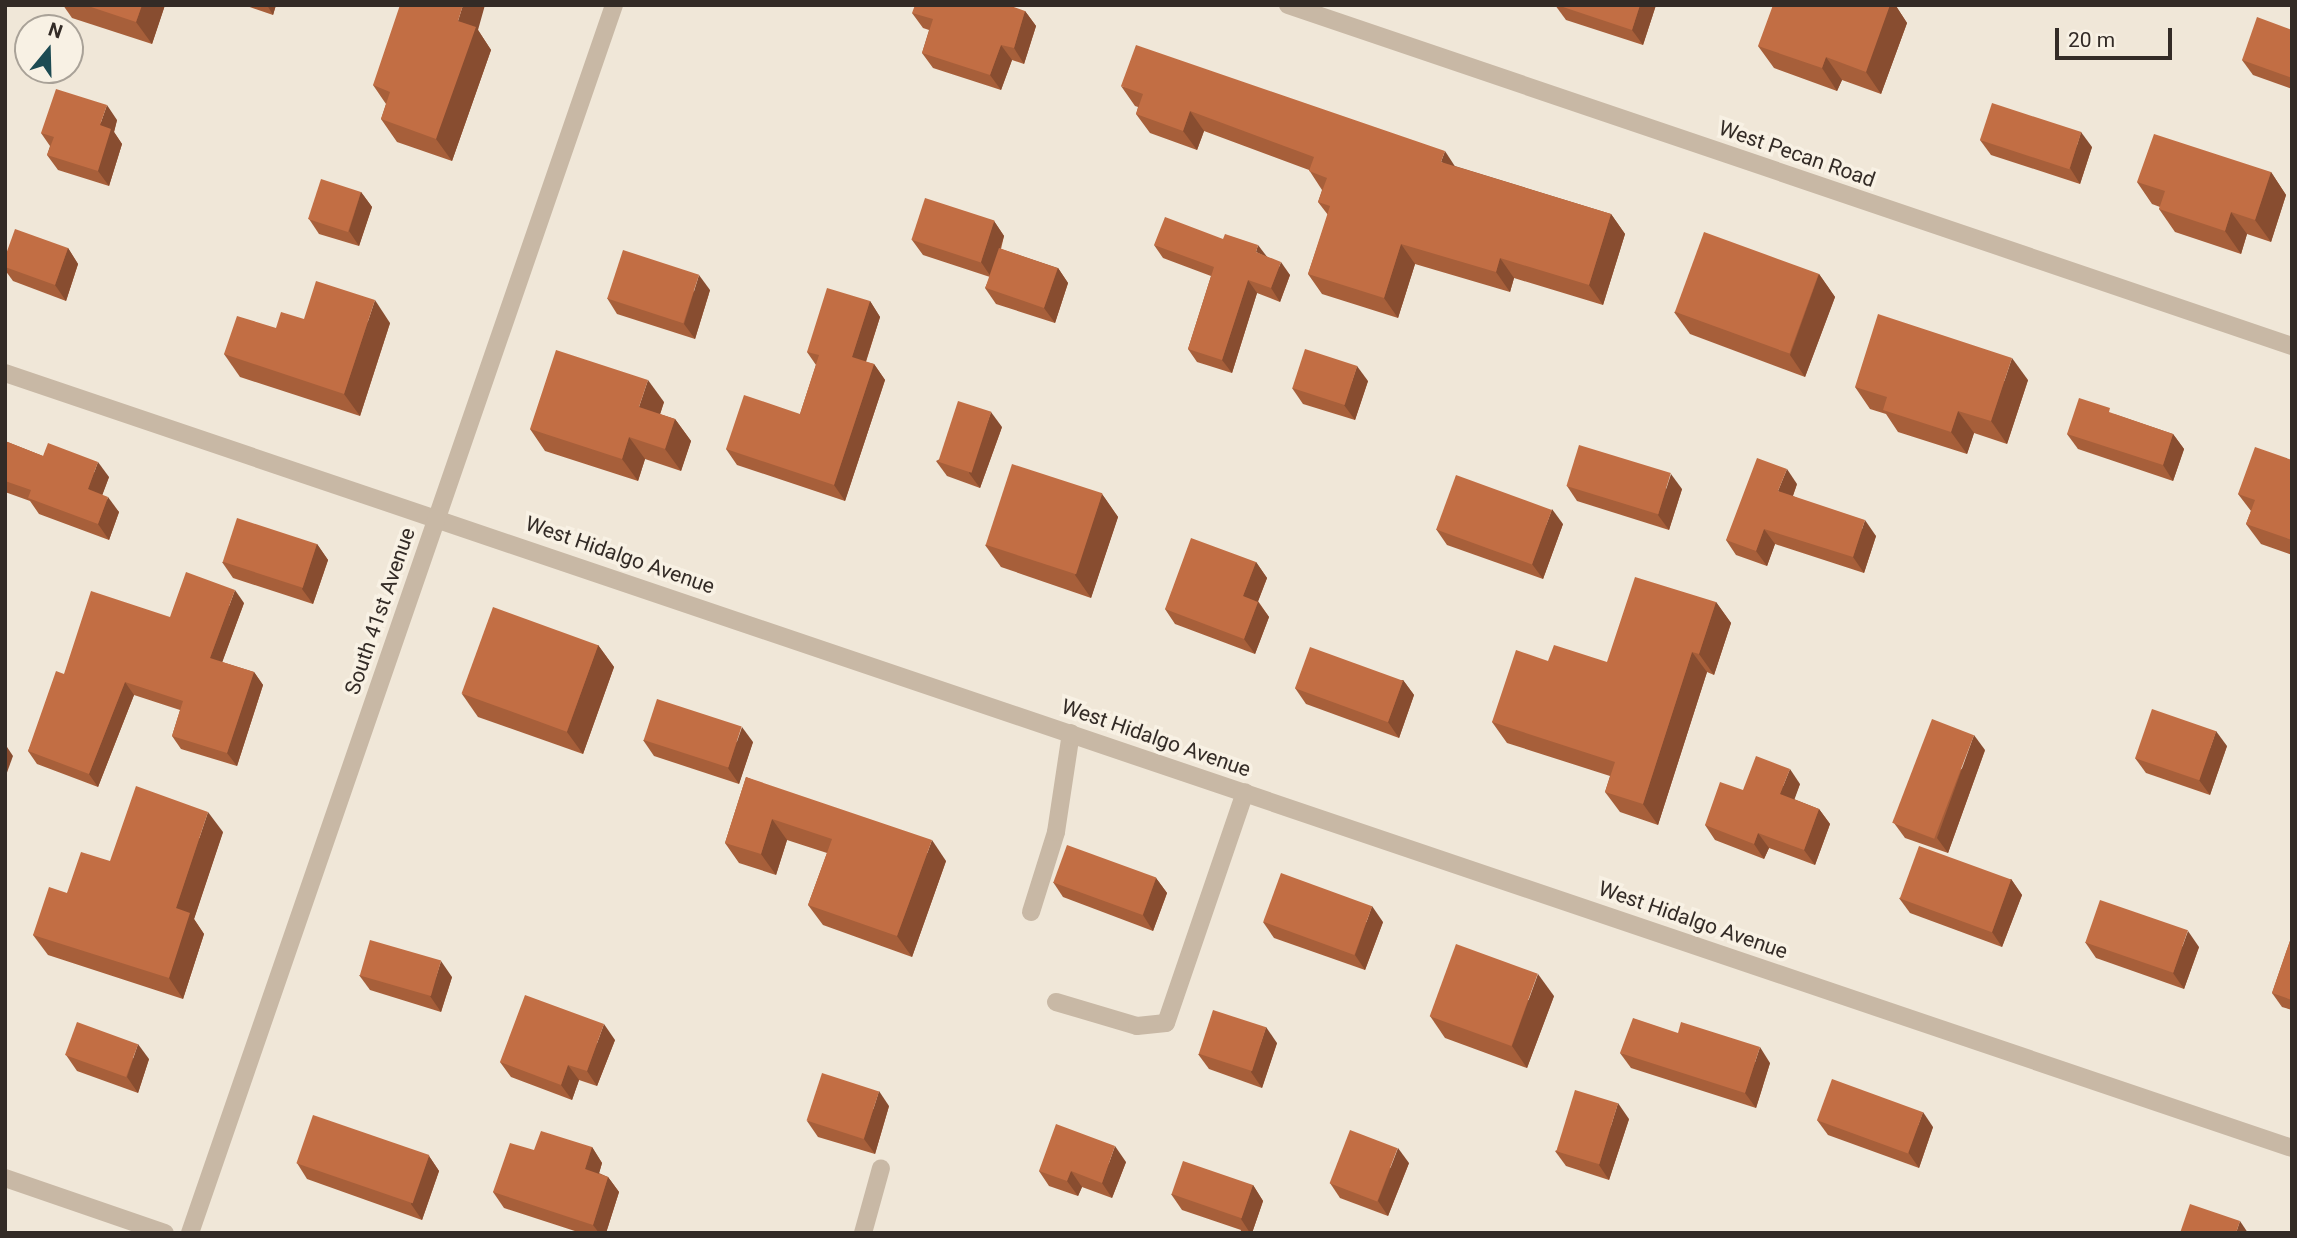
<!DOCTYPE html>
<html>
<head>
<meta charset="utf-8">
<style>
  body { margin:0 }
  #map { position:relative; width:2297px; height:1238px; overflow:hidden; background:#f0e7d8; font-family:Roboto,sans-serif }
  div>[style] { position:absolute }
  .service>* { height:18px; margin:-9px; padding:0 9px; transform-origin:9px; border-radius:9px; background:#c8b8a5 }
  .minor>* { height:18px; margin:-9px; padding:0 9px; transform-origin:9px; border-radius:9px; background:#c8b8a5 }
  .wall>* { inset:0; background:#a75f3a }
  .shaded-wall>* { inset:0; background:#884d30 }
  .building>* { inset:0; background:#c26e44; transform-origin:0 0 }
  span { translate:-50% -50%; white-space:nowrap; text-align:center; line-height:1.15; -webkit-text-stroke:7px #f8f1e4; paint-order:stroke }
  .street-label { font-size:21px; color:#332b26 }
  .frame { position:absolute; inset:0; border:7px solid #332b26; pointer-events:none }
  .north { position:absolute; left:14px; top:14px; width:70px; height:70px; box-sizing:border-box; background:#f8f1e4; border:2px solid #a9a298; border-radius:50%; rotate:19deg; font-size:19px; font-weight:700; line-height:28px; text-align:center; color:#332b26 }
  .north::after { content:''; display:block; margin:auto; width:24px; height:32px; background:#1d4b53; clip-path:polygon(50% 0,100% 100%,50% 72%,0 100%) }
  .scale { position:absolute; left:2055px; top:28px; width:117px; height:32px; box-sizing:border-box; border:4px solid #332b26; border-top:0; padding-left:9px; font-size:21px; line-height:24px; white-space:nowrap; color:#332b26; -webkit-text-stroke:5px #f8f1e4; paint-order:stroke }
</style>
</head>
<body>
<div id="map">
  <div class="service">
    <i style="left:1031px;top:912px;width:84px;rotate:-72.6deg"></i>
    <i style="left:1056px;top:832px;width:100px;rotate:-81.4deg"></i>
    <i style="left:1056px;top:1002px;width:84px;rotate:16.5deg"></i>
    <i style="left:1137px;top:1026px;width:29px;rotate:-6deg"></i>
    <i style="left:1166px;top:1023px;width:244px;rotate:-71.1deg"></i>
    <i style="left:863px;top:1233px;width:67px;rotate:-74.5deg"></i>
  </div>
  <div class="minor">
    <i style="left:1288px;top:5px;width:1060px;rotate:18.76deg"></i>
    <i style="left:5px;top:373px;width:2415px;rotate:18.72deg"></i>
    <i style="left:5px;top:1178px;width:169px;rotate:19deg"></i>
    <i style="left:190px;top:1233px;width:1299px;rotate:-70.95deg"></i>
  </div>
  <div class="wall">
    <i style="clip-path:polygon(63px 5px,165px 5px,152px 44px,72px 18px)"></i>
    <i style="clip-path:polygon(244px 5px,276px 5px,273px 15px)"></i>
    <i style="clip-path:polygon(1555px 5px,1656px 5px,1643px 45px,1566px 20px)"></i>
    <i style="clip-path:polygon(1896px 6px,1907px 23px,1881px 94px,1842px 80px,1837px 91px,1774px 68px,1758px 46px)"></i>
    <i style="clip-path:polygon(1025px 11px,1036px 26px,1024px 64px,1012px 60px,1001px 90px,933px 68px,922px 53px,929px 30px,923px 28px,912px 13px)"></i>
    <i style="clip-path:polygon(478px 30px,491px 50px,452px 161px,397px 142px,381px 119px,386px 104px,373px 85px)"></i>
    <i style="clip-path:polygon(2292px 30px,2292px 89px,2253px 75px,2242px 60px)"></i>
    <i style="clip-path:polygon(1121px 86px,1455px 166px,1611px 214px,1625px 234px,1603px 305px,1514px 278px,1510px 292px,1415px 264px,1398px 318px,1322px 294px,1308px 274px,1328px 215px,1318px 202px,1322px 190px,1309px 170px,1204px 131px,1197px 150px,1150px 133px,1136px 114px,1138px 107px,1135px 106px)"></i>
    <i style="clip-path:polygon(117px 120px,114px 132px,122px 144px,109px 186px,58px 170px,47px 155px,50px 146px,41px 133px)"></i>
    <i style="clip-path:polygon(1980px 140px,2092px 147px,2080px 184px,1991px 155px)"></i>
    <i style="clip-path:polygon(2271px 172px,2286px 195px,2271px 242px,2247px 234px,2241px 254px,2175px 232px,2159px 209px,2160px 207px,2152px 204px,2137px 182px)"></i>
    <i style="clip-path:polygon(361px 192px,372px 207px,359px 246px,319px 234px,309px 219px)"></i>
    <i style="clip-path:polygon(994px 221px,1004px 236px,1001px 249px,1058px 268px,1068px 283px,1055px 323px,996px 304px,985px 288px,990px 277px,923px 255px,912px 240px)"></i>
    <i style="clip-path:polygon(1154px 245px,1266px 256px,1290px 275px,1280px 302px,1257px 293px,1232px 373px,1197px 362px,1188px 349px,1211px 276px,1163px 258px)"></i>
    <i style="clip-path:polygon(68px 248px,78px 264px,66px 301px,13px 281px,5px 270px,5px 257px)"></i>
    <i style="clip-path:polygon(1819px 274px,1835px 297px,1805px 377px,1690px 334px,1674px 312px)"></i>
    <i style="clip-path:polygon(710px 290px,695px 339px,617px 314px,607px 298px)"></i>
    <i style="clip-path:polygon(870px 301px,880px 317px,866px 362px,874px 364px,885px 380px,845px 501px,737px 465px,726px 449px,800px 414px,816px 365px,807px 352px)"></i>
    <i style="clip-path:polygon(304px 319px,390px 323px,360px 416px,240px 377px,224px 354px,276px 328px)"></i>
    <i style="clip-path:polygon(2028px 380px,2007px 444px,1974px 433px,1967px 454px,1898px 432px,1886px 414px,1870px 409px,1855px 387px)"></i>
    <i style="clip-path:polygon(1368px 381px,1355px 420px,1303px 404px,1292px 388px)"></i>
    <i style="clip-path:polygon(664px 402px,660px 414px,675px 419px,691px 441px,681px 471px,645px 459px,638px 481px,545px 451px,530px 429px)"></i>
    <i style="clip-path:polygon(2114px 414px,2173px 434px,2184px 449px,2173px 481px,2078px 449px,2067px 434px)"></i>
    <i style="clip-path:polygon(1002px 427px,980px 488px,947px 476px,936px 461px)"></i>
    <i style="clip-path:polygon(5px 441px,43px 456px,109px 477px,102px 495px,119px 512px,109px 540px,39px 514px,30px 501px,5px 492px)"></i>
    <i style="clip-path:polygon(2292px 460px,2292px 555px,2261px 544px,2246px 524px,2251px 511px,2238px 494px)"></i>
    <i style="clip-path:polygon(1797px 484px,1793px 496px,1876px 536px,1864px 573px,1775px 544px,1767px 566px,1736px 555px,1726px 540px)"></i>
    <i style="clip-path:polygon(1567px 486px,1682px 489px,1669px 530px,1577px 501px)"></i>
    <i style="clip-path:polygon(1102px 494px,1118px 517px,1091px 598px,1001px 567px,985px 545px)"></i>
    <i style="clip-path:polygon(1563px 524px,1543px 579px,1447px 545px,1436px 529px)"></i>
    <i style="clip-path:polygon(317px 544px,328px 560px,313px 604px,233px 578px,222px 562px)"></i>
    <i style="clip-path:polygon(1256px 562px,1267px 578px,1258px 601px,1269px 617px,1255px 654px,1175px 624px,1165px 609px)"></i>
    <i style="clip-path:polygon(1716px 602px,1731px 623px,1714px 675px,1707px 672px,1658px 825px,1620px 812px,1605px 792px,1610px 776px,1507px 743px,1492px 722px,1548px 661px,1607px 662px)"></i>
    <i style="clip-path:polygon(244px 603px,222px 662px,254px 672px,263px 685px,237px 766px,181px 749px,172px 736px,180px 710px,134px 695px,98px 787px,37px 764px,28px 751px,64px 674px,170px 617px)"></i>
    <i style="clip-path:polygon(598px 645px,614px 667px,583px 754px,478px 717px,462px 694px)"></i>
    <i style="clip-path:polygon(1403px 680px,1414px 695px,1399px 738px,1306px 704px,1295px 688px)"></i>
    <i style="clip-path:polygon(643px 740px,753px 742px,739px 784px,654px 756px)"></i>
    <i style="clip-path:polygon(2227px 746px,2210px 795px,2146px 773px,2135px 758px)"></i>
    <i style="clip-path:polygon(1985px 750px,1948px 853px,1905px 838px,1894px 823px)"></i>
    <i style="clip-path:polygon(746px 777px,946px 861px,912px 957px,823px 925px,808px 905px,827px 853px,787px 840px,776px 875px,739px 863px,725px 843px)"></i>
    <i style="clip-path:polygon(1800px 784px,1794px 799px,1819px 809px,1830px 824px,1815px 865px,1769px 848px,1764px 859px,1715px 840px,1705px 825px,1743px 790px)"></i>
    <i style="clip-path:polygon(223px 832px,194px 919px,204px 934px,183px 999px,48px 955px,33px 935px,67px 893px,110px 861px)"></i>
    <i style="clip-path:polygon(1156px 878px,1167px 893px,1153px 931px,1063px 897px,1053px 882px)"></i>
    <i style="clip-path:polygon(2011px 879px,2022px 895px,2002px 947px,1910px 913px,1899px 898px)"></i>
    <i style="clip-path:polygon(1263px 922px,1383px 922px,1365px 970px,1274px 938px)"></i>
    <i style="clip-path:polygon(2292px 935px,2292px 1010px,2282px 1007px,2272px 993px)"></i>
    <i style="clip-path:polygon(2085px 942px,2199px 947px,2184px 989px,2096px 958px)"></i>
    <i style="clip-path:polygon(359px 975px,452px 977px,441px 1012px,370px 990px)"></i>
    <i style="clip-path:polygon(1554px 996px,1527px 1068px,1445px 1038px,1430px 1016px)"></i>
    <i style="clip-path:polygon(615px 1040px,597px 1086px,579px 1080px,572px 1100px,511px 1077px,500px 1062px)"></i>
    <i style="clip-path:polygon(1277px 1043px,1262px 1088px,1209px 1069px,1198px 1054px)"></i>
    <i style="clip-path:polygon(1620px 1053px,1770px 1063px,1756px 1108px,1631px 1068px)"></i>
    <i style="clip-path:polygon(66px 1055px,149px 1059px,138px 1093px,77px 1071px)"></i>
    <i style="clip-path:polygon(889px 1106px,875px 1154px,818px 1137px,807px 1121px)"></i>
    <i style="clip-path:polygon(1629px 1119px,1609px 1180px,1566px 1166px,1555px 1151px)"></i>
    <i style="clip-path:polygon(1817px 1120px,1933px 1127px,1919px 1168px,1828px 1135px)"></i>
    <i style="clip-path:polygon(592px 1147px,602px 1163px,599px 1173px,608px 1177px,619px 1192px,606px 1233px,581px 1233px,504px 1208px,493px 1192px,534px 1150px)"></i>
    <i style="clip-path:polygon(429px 1156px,439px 1171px,422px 1220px,307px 1179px,297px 1163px)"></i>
    <i style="clip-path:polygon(1126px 1162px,1112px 1198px,1082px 1187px,1078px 1196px,1049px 1186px,1039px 1171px)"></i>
    <i style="clip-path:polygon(1409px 1163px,1388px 1216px,1340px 1198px,1330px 1183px)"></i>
    <i style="clip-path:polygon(1253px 1185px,1263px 1201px,1252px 1233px,1240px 1233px,1241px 1230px,1182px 1210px,1171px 1194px)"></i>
  </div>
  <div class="shaded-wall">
    <i style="clip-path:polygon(142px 5px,165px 5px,152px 44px,136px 22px)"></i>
    <i style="clip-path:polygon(267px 5px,276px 5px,273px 15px)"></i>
    <i style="clip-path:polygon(463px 5px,485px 5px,478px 30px,491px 50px,452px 161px,436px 139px,458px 21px)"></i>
    <i style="clip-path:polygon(1640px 5px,1656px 5px,1643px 45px,1632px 30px)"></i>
    <i style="clip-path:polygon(1883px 5px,1896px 5px,1896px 6px,1907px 23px,1881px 94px,1866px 72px)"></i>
    <i style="clip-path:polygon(1025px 11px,1036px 26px,1024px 64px,1014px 48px)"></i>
    <i style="clip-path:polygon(1001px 45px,1012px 60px,1001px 90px,990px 75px)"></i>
    <i style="clip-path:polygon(1826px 57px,1842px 80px,1837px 91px,1822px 68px)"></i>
    <i style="clip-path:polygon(107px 105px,117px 120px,114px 132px,122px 144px,109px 186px,98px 171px,100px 125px)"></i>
    <i style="clip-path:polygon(1190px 111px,1204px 131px,1197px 150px,1183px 131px)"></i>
    <i style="clip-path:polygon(2081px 132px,2092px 147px,2080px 184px,2070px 168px)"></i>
    <i style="clip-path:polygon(1445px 151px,1458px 171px,1441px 162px)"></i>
    <i style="clip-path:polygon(2271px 172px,2286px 195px,2271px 242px,2255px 220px)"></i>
    <i style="clip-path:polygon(361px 192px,372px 207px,359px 246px,349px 231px)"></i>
    <i style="clip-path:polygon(2231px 212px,2247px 234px,2241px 254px,2225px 231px)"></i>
    <i style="clip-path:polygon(1611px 214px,1625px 234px,1603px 305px,1589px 285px)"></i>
    <i style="clip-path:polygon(994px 221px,1004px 236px,991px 277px,981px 262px)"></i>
    <i style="clip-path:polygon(1401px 244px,1415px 264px,1398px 318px,1384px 298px)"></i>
    <i style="clip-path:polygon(1258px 245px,1268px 258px,1256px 252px)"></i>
    <i style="clip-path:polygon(68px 248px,78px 264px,66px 301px,55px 285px)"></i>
    <i style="clip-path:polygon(1500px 258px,1514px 278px,1510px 292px,1496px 272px)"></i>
    <i style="clip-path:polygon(1281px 262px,1290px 275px,1280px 302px,1271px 288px)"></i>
    <i style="clip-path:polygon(1058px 268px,1068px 283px,1055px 323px,1044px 308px)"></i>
    <i style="clip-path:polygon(1819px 274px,1835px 297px,1805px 377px,1790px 355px)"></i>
    <i style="clip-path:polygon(699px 275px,710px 290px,695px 339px,684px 324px)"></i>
    <i style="clip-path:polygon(1248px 280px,1257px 293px,1232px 373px,1222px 360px)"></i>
    <i style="clip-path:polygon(375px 300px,390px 323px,360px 416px,344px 394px)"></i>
    <i style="clip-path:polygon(870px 301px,880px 317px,862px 373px,852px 357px)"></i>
    <i style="clip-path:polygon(2012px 358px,2028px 380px,2007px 444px,1991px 421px)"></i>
    <i style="clip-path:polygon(874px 364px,885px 380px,845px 501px,834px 485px)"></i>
    <i style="clip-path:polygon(1357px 366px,1368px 381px,1355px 420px,1344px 405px)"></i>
    <i style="clip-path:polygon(648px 380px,664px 402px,655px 430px,639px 407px)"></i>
    <i style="clip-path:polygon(1958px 411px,1974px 433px,1967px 454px,1951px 432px)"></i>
    <i style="clip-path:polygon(991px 412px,1002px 427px,980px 488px,969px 473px)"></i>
    <i style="clip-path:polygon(675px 419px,691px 441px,681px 471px,665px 449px)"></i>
    <i style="clip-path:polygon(2173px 434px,2184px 449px,2173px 481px,2163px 465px)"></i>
    <i style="clip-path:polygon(629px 437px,645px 459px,638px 481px,622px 459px)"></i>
    <i style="clip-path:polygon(98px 462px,109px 477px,99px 504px,88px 489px)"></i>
    <i style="clip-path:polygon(1787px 469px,1797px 484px,1789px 506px,1778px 491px)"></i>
    <i style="clip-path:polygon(1671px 474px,1682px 489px,1669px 530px,1658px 515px)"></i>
    <i style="clip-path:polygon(1102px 494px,1118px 517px,1091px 598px,1075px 575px)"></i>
    <i style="clip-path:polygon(108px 497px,119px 512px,109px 540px,98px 524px)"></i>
    <i style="clip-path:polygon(1552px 509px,1563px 524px,1543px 579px,1532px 564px)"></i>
    <i style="clip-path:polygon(1865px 520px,1876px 536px,1864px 573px,1853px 557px)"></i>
    <i style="clip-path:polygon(1764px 529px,1775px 544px,1767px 566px,1756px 551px)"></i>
    <i style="clip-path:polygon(317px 544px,328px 560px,313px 604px,302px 589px)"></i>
    <i style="clip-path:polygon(1256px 562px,1267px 578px,1254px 612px,1243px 596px)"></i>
    <i style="clip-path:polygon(235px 590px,244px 603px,219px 671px,210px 658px)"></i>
    <i style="clip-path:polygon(1258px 602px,1269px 617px,1255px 654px,1244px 639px)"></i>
    <i style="clip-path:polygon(1716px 602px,1731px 623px,1714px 675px,1699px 654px)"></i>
    <i style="clip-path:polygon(598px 645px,614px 667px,583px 754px,567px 732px)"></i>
    <i style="clip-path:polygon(1692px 652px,1707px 672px,1658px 825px,1643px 804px)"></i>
    <i style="clip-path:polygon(254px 672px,263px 685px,237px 766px,227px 753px)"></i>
    <i style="clip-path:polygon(1403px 680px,1414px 695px,1399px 738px,1388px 722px)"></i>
    <i style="clip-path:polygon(125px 682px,134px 695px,98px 787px,89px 774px)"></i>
    <i style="clip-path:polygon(742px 727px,753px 742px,739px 784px,728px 768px)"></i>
    <i style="clip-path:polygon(2216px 731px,2227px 746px,2210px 795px,2199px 780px)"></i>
    <i style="clip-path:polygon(1974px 735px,1985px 750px,1948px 853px,1937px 838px)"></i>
    <i style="clip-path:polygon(5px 744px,13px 756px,5px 778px)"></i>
    <i style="clip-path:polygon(1790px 769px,1800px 784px,1791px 809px,1780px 794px)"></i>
    <i style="clip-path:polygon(1819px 809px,1830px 824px,1815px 865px,1804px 850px)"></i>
    <i style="clip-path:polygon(208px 812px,223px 832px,194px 919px,204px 934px,183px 999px,169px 978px,176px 908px)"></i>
    <i style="clip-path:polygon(772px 819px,787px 840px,776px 875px,761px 854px)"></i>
    <i style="clip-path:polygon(1758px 833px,1769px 848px,1764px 859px,1754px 844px)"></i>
    <i style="clip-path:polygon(932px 840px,946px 861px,912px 957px,897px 936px)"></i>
    <i style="clip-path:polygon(1156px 878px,1167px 893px,1153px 931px,1143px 915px)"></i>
    <i style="clip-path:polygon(2011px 879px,2022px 895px,2002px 947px,1992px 932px)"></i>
    <i style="clip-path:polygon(1372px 906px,1383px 922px,1365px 970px,1355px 955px)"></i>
    <i style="clip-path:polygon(2188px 931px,2199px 947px,2184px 989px,2173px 973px)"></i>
    <i style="clip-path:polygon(441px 961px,452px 977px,441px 1012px,430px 996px)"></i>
    <i style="clip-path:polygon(1538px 974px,1554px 996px,1527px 1068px,1512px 1046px)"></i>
    <i style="clip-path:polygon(604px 1024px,615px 1040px,597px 1086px,587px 1071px)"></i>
    <i style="clip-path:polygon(1266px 1027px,1277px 1043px,1262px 1088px,1251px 1072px)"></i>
    <i style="clip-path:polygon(138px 1044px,149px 1059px,138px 1093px,127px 1077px)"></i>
    <i style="clip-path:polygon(1760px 1047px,1770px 1063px,1756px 1108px,1745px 1093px)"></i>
    <i style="clip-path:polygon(568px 1065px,579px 1080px,572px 1100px,561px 1085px)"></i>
    <i style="clip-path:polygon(879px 1091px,889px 1106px,875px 1154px,864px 1139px)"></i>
    <i style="clip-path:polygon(1618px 1103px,1629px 1119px,1609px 1180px,1599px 1165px)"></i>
    <i style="clip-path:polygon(1923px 1112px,1933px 1127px,1919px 1168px,1908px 1152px)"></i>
    <i style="clip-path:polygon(1115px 1146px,1126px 1162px,1112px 1198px,1102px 1183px)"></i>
    <i style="clip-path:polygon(592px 1147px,602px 1163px,596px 1184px,585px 1169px)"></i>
    <i style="clip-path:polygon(1398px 1148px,1409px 1163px,1388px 1216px,1378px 1201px)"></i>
    <i style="clip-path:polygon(429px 1156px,439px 1171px,422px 1220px,411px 1204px)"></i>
    <i style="clip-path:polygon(1071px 1171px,1082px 1187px,1078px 1196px,1067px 1181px)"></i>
    <i style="clip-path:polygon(608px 1177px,619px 1192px,606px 1233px,599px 1233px,593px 1225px)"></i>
    <i style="clip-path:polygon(1253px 1185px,1263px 1201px,1252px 1233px,1250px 1233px,1241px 1219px)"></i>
    <i style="clip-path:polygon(2240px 1221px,2248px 1233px,2236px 1233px)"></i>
  </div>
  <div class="building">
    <i style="clip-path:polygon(85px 5px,142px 5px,136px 22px)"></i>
    <i style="clip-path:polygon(400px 5px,463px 5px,458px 21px,476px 27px,436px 139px,381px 119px,390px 92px,373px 85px)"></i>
    <i style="clip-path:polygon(915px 5px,1008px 5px,1025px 11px,1014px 48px,1001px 45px,990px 75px,922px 53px,933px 19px,912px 13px)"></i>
    <i style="clip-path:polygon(1557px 5px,1640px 5px,1632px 30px)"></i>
    <i style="clip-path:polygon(1773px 5px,1890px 5px,1866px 72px,1826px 57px,1822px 68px,1758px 46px)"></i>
    <i style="clip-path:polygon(2257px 17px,2292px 30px,2292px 78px,2242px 60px)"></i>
    <i style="clip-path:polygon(1136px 45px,1445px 151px,1441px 162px,1611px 214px,1589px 285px,1500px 258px,1496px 272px,1401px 244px,1384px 298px,1308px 274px,1330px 206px,1318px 202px,1327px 178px,1309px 171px,1314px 157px,1190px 111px,1183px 131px,1136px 114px,1143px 94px,1121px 86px)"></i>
    <i style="clip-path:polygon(56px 89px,107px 105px,100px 125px,111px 129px,98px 171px,47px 155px,54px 137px,41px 133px)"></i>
    <i style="left:1992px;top:103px;width:94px;height:39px;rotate:18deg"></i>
    <i style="clip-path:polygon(2154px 134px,2271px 172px,2255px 220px,2231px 212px,2225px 231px,2159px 209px,2165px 191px,2137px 182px)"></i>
    <i style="left:321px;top:179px;width:42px;height:42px;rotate:18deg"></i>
    <i style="left:925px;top:198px;width:73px;height:44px;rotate:18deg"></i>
    <i style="clip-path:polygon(1165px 217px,1223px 239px,1225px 234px,1258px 245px,1256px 252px,1281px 262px,1271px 288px,1248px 280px,1222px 360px,1188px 349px,1214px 267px,1154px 245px)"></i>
    <i style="clip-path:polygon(15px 229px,68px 248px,55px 285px,5px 267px,5px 257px)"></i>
    <i style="left:1704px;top:232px;width:122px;height:85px;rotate:20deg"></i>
    <i style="left:999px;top:248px;width:62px;height:42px;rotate:19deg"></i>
    <i style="left:623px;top:250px;width:80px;height:51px;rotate:18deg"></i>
    <i style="clip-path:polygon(316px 281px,375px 300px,344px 394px,224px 354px,237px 316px,276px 328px,281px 312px,304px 319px)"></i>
    <i style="clip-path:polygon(827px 288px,870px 301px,852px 357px,874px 364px,834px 485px,726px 449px,744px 395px,800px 414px,819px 355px,807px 352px)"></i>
    <i style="clip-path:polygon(1878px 314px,2012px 358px,1991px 421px,1958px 411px,1951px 432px,1883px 410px,1887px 397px,1855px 387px)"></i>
    <i style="left:1305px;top:349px;width:55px;height:41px;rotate:18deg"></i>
    <i style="clip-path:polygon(556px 350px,648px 380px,639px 407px,675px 419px,665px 449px,629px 437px,622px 459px,530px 429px)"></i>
    <i style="clip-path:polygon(2079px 398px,2110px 408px,2109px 412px,2173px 434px,2163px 465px,2067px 434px)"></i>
    <i style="left:958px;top:401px;width:35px;height:64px;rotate:18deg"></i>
    <i style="clip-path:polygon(5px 441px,43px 456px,48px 443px,98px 462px,88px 489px,108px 497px,98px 524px,28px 498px,31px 490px,5px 481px)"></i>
    <i style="left:1579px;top:445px;width:96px;height:43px;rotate:17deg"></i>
    <i style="clip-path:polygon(2255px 447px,2292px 460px,2292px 540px,2246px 524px,2255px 500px,2238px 494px)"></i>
    <i style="clip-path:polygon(1757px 458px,1787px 469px,1778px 491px,1865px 520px,1853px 557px,1764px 529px,1756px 551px,1726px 540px)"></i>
    <i style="left:1012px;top:464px;width:95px;height:85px;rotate:18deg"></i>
    <i style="left:1456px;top:475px;width:102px;height:58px;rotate:20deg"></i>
    <i style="left:237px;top:518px;width:84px;height:46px;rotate:18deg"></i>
    <i style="clip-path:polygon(1191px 538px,1256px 562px,1243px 596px,1258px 602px,1244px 639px,1165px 609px)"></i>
    <i style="clip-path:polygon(186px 572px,235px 590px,210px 658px,254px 672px,227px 753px,172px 736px,183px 701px,125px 682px,89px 774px,28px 751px,56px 671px,64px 674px,91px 591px,170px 617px)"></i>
    <i style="clip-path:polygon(1635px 577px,1716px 602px,1699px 654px,1692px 652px,1643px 804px,1605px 792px,1615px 762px,1492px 722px,1516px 650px,1548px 661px,1554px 645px,1607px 662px)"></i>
    <i style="left:493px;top:607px;width:112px;height:92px;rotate:20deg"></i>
    <i style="left:1310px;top:647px;width:99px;height:44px;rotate:20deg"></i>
    <i style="left:657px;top:699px;width:89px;height:43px;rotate:18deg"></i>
    <i style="left:2152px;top:709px;width:68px;height:52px;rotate:19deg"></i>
    <i style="left:1932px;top:719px;width:45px;height:111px;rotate:21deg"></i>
    <i style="clip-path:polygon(1756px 756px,1790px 769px,1780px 794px,1819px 809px,1804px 850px,1758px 833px,1754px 844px,1705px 825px,1720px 782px,1743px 790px)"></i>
    <i style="clip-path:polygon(746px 777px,932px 840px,897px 936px,808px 905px,832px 839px,772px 819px,761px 854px,725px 843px)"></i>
    <i style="clip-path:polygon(136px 786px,208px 812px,176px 908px,190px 913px,169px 978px,33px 935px,49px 887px,67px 893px,81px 852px,110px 861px)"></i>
    <i style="left:1067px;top:845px;width:95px;height:40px;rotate:20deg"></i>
    <i style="left:1919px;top:846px;width:98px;height:56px;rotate:20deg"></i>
    <i style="left:1281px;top:873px;width:97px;height:52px;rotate:20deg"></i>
    <i style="left:2100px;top:900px;width:93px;height:45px;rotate:19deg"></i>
    <i style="clip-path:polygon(2292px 935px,2292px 1000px,2272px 993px)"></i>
    <i style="left:370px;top:940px;width:74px;height:37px;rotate:16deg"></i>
    <i style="left:1456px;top:944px;width:87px;height:77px;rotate:20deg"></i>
    <i style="clip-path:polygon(525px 995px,604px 1024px,587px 1071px,568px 1065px,561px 1085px,500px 1062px)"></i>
    <i style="left:1213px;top:1010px;width:56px;height:46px;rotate:18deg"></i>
    <i style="clip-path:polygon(1633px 1018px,1678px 1033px,1681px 1022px,1760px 1047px,1745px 1093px,1620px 1053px)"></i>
    <i style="left:77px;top:1022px;width:65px;height:35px;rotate:20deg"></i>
    <i style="left:822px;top:1073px;width:60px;height:50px;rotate:18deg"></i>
    <i style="left:1832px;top:1079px;width:97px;height:44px;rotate:20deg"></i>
    <i style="left:1575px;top:1090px;width:45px;height:64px;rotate:17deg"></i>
    <i style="left:313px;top:1115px;width:123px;height:51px;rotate:19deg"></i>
    <i style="clip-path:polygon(1056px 1124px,1115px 1146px,1102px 1183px,1071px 1171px,1067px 1181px,1039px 1171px)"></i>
    <i style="left:1350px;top:1130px;width:51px;height:57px;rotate:21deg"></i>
    <i style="clip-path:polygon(541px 1131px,592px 1147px,585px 1169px,608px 1177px,593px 1225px,493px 1192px,510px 1143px,534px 1150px)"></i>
    <i style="left:1183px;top:1161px;width:74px;height:35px;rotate:19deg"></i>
    <i style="clip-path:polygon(2190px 1204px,2240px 1221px,2236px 1233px,2180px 1233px)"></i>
  </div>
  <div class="street-label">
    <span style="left:1797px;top:154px;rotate:19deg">West Pecan Road</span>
    <span style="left:620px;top:555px;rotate:19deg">West Hidalgo Avenue</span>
    <span style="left:380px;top:611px;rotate:-71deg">South 41st Avenue</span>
    <span style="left:1156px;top:738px;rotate:19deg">West Hidalgo Avenue</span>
    <span style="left:1693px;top:920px;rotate:19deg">West Hidalgo Avenue</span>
  </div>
  <div class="frame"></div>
  <div class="north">N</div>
  <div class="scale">20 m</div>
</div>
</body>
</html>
